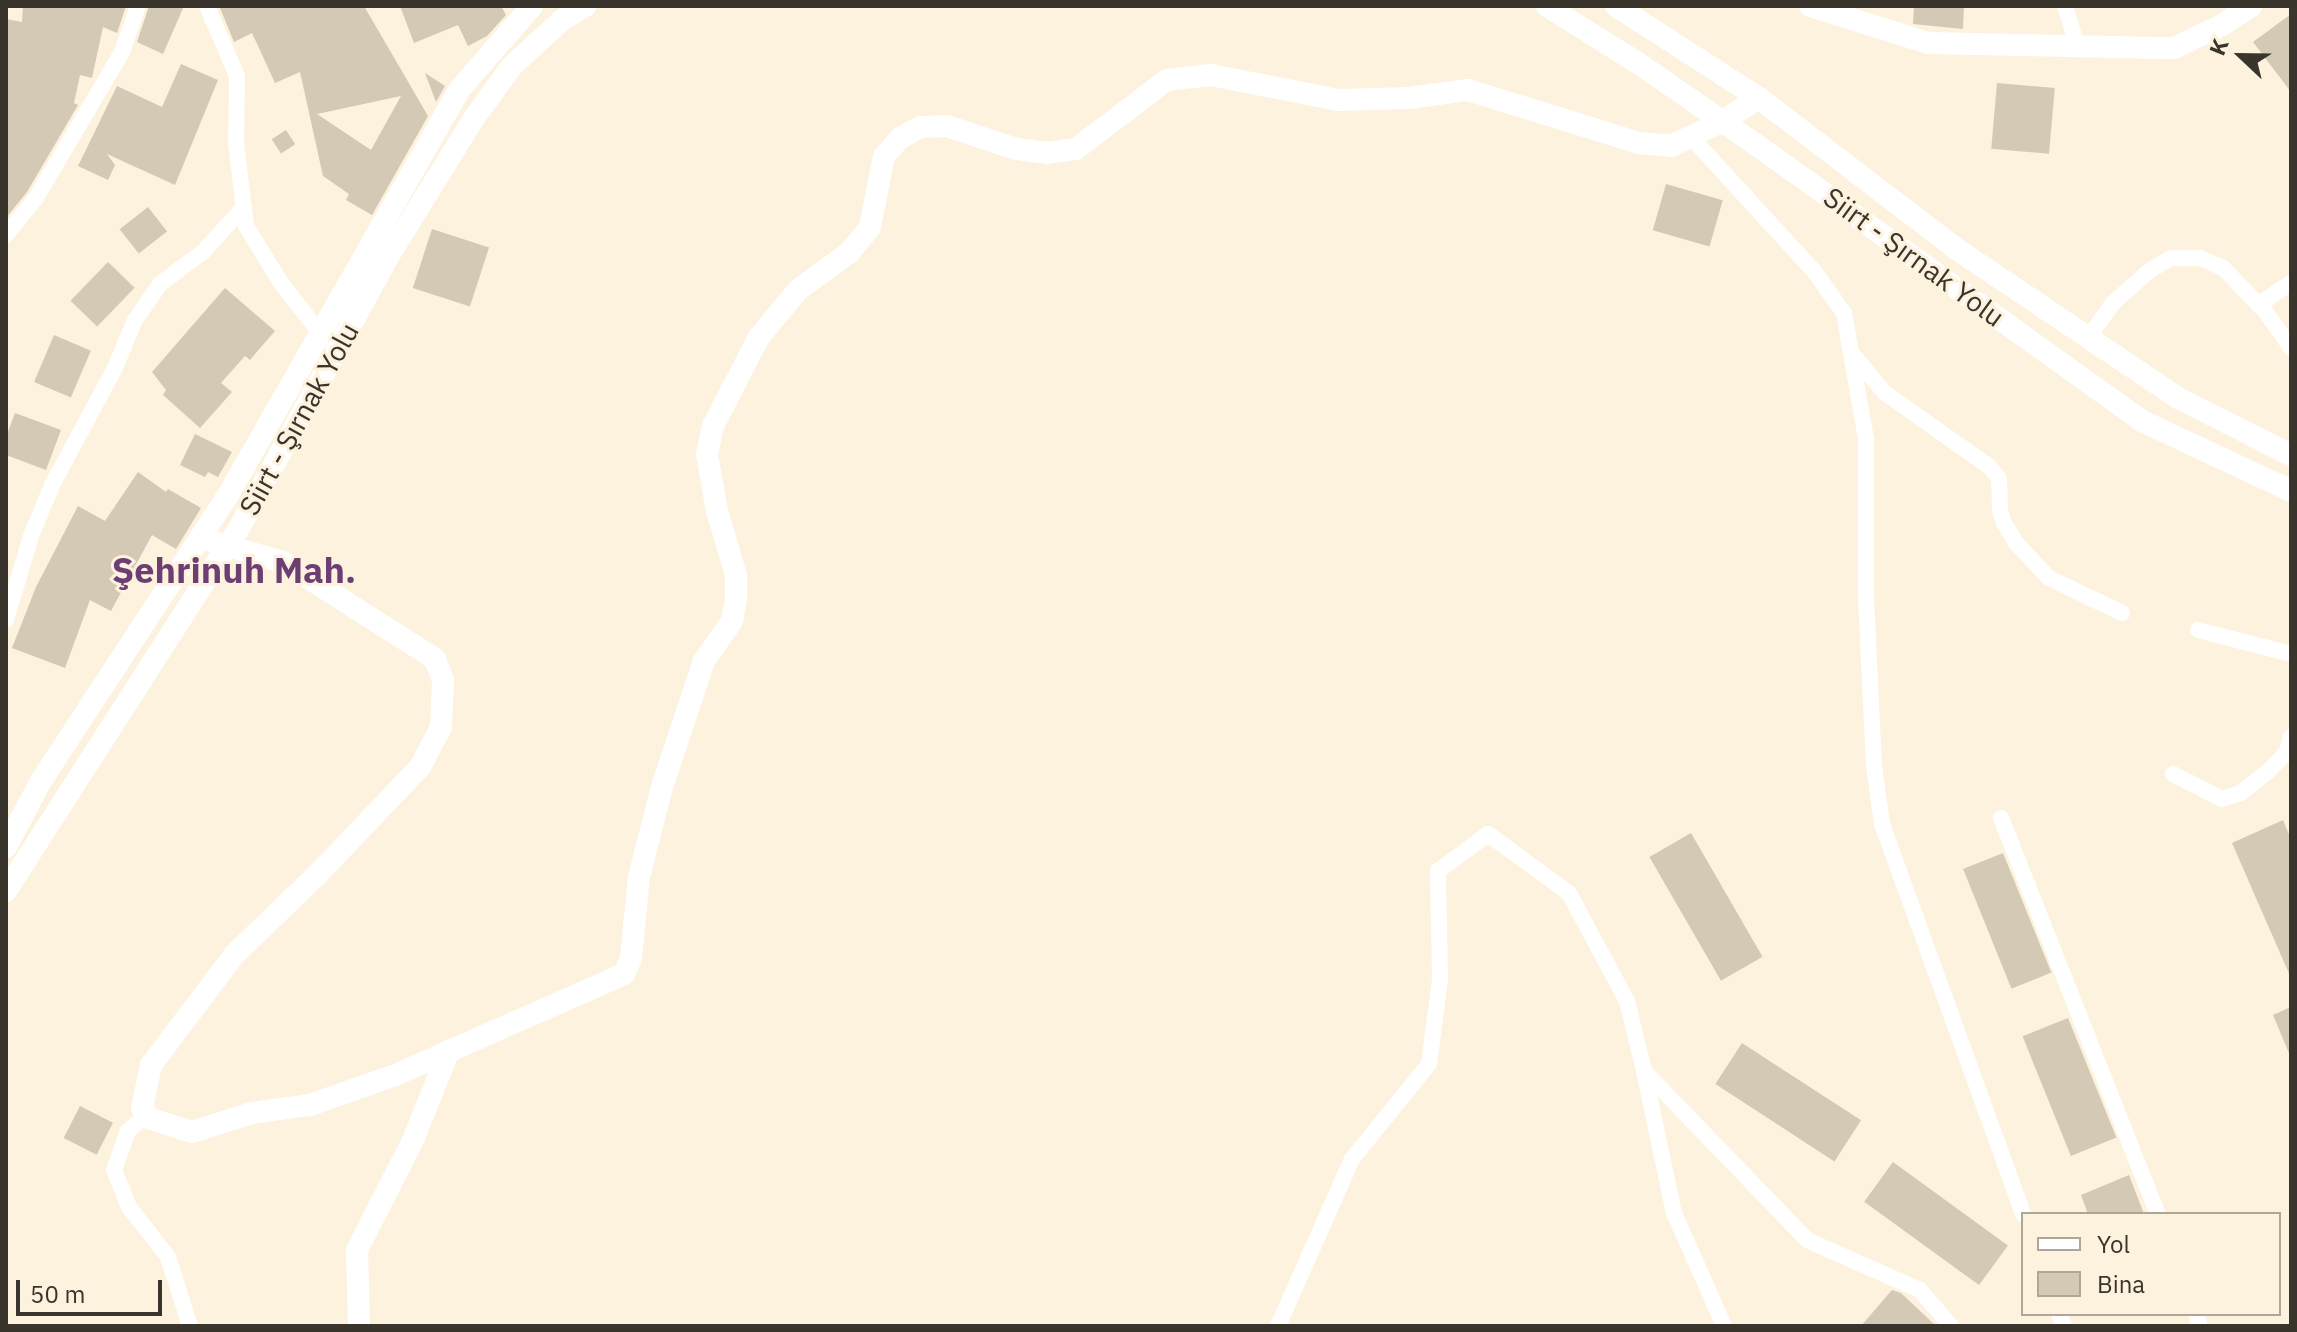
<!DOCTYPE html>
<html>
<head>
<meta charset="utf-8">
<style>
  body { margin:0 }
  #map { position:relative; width:2297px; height:1332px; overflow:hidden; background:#fdf2dd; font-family:"IBM Plex Sans",sans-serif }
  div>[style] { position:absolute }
  .building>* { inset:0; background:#d3c9b4; transform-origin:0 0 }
  .street>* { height:16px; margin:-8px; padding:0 8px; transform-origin:8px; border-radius:8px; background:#fff }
  .secondary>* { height:22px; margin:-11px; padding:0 11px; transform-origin:11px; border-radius:11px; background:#fff }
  span { translate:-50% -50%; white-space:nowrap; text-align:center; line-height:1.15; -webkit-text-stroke:6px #fdf2dd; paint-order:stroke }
  .street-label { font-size:28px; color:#39342c }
  .district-label { font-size:36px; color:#6d3e73; font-weight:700 }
  .frame { position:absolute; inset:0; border:8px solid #39342c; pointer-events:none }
  .legend { position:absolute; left:2021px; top:1212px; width:260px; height:104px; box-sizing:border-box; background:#fdf2dd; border:2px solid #afa696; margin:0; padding:10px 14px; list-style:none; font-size:24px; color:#39342c }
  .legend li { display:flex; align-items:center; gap:16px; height:40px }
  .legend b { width:40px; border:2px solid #afa696 }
  .north { position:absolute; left:2201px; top:16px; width:80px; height:80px; -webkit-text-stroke:6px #fdf2dd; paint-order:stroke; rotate:292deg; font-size:22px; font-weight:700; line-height:32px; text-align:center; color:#39342c }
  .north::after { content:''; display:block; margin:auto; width:28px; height:36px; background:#39342c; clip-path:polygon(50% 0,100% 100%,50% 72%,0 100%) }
  .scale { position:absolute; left:16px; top:1280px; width:146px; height:36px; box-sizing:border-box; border:4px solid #39342c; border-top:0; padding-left:10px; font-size:24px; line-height:28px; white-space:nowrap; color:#39342c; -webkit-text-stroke:6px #fdf2dd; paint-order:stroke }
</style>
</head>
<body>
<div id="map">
  <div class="building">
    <i style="clip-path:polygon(23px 6px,126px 6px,117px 33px,103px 27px,92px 78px,80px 75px,74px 103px,78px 105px,27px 192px,6px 218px,6px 19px,22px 22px)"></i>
    <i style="clip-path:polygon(149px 6px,184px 6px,163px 54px,137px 42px)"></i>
    <i style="clip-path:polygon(evenodd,224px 6px,364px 6px,428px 116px,372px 215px,346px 200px,349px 194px,323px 176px,300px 72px,275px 83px,252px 33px,234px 42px,220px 8px,224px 6px,401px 96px,371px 150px,317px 114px,401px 96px)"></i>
    <i style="clip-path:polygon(400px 6px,501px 6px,506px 15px,487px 36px,468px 46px,458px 25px,414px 43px)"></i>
    <i style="clip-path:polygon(1914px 6px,1964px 6px,1963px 29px,1913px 24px)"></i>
    <i style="clip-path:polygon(2291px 14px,2291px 92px,2253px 42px)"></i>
    <i style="clip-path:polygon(181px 64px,218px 80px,175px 185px,107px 154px,115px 165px,108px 180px,78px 166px,117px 86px,162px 107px)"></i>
    <i style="clip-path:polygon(425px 73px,445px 86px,436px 102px)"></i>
    <i style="left:1997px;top:83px;width:58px;height:66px;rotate:5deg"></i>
    <i style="left:286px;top:130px;width:17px;height:17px;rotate:57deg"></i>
    <i style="left:1666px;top:184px;width:59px;height:48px;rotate:16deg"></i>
    <i style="left:148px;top:207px;width:31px;height:36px;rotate:52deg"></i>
    <i style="left:432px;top:229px;width:60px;height:62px;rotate:18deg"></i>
    <i style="left:108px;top:262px;width:37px;height:54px;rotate:44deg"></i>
    <i style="clip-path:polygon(225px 288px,275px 331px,250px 360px,245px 356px,221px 383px,232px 392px,200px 428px,163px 395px,166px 390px,152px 372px)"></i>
    <i style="left:54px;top:335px;width:40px;height:51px;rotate:23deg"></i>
    <i style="clip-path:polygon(15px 413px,61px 430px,46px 470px,6px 455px,6px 437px)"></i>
    <i style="clip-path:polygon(195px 434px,232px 452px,218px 477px,208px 472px,205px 477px,180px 465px)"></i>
    <i style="clip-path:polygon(138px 472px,166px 492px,168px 489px,201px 508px,176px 549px,152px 535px,111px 611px,90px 600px,65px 668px,12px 648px,36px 587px,78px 506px,105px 521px)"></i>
    <i style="clip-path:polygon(2283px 820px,2291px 839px,2291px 978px,2232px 843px)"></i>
    <i style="left:1691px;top:833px;width:143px;height:48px;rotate:60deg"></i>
    <i style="left:2003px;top:853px;width:129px;height:43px;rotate:68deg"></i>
    <i style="clip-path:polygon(2291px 1007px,2291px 1058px,2273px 1015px)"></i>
    <i style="left:2068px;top:1018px;width:129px;height:49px;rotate:68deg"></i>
    <i style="left:1742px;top:1043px;width:142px;height:49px;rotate:33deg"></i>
    <i style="left:80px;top:1106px;width:37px;height:36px;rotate:27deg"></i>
    <i style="left:1893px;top:1162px;width:142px;height:49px;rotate:36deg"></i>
    <i style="clip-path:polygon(2129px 1175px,2144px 1214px,2088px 1214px,2081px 1195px)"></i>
    <i style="clip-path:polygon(1892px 1290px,1901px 1293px,1936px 1326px,1861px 1326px)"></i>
  </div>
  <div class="street">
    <i style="left:207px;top:6px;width:76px;rotate:66.8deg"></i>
    <i style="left:237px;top:76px;width:68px;rotate:90.8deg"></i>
    <i style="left:236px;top:144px;width:83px;rotate:83deg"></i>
    <i style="left:246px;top:226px;width:67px;rotate:58.4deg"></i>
    <i style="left:281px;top:283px;width:63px;rotate:52deg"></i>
    <i style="left:2065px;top:6px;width:41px;rotate:72.9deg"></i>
    <i style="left:1691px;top:137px;width:182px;rotate:47.5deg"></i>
    <i style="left:1814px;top:271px;width:52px;rotate:54.5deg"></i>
    <i style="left:1844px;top:313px;width:128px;rotate:80.1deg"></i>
    <i style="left:1866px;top:439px;width:159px;rotate:90deg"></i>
    <i style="left:1866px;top:598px;width:168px;rotate:87.3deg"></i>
    <i style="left:1874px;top:766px;width:59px;rotate:82.1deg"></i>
    <i style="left:1882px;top:824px;width:415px;rotate:70.1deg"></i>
    <i style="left:6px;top:235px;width:48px;rotate:-51deg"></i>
    <i style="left:36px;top:198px;width:169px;rotate:-59.5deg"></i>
    <i style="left:122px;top:52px;width:49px;rotate:-70.8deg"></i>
    <i style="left:2258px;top:305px;width:40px;rotate:-34deg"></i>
    <i style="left:2088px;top:338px;width:43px;rotate:-54.5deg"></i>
    <i style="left:2113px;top:303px;width:48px;rotate:-41.6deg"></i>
    <i style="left:2149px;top:271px;width:26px;rotate:-31deg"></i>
    <i style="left:2171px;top:258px;width:29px"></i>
    <i style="left:2200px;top:258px;width:25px;rotate:23deg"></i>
    <i style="left:2223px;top:268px;width:60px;rotate:45.7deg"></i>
    <i style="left:2265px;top:311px;width:45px;rotate:54.9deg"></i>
    <i style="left:1855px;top:357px;width:47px;rotate:50.2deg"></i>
    <i style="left:1885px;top:393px;width:128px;rotate:35.2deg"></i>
    <i style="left:1990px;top:467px;width:15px;rotate:53deg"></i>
    <i style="left:1999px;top:479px;width:32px;rotate:88deg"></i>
    <i style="left:2000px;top:511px;width:13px;rotate:72deg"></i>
    <i style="left:2004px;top:523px;width:23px;rotate:59deg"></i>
    <i style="left:2016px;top:543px;width:48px;rotate:46.7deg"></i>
    <i style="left:2049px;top:578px;width:81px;rotate:25.6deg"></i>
    <i style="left:6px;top:620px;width:88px;rotate:-73.4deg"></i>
    <i style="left:31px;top:536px;width:55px;rotate:-67.6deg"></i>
    <i style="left:52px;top:485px;width:131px;rotate:-61.7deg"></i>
    <i style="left:114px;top:370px;width:54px;rotate:-67.2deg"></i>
    <i style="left:135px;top:320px;width:45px;rotate:-54.9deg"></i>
    <i style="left:161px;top:283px;width:52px;rotate:-36.4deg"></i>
    <i style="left:203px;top:252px;width:61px;rotate:-47.7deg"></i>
    <i style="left:2198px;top:630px;width:96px;rotate:14.5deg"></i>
    <i style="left:2173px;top:774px;width:55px;rotate:27deg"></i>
    <i style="left:2222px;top:799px;width:20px;rotate:-18deg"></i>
    <i style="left:2241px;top:793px;width:35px;rotate:-39deg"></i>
    <i style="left:2268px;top:771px;width:25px;rotate:-45deg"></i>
    <i style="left:2286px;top:753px;width:17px;rotate:-73deg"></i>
    <i style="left:2001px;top:818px;width:426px;rotate:68.4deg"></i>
    <i style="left:1644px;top:1071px;width:145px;rotate:78.1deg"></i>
    <i style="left:1674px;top:1213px;width:124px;rotate:66.1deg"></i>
    <i style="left:147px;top:1114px;width:25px;rotate:138deg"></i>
    <i style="left:128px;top:1131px;width:41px;rotate:109.7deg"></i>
    <i style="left:114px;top:1170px;width:40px;rotate:68deg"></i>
    <i style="left:129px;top:1207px;width:63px;rotate:52deg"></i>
    <i style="left:168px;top:1257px;width:72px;rotate:72.3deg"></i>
    <i style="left:2059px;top:1314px;width:13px;rotate:67deg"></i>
    <i style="left:2196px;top:1314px;width:13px;rotate:72deg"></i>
    <i style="left:1278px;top:1326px;width:183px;rotate:-66.1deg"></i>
    <i style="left:1352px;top:1159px;width:122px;rotate:-51deg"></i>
    <i style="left:1429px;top:1064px;width:86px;rotate:-82.6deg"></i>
    <i style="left:1440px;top:979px;width:108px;rotate:-91.1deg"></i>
    <i style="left:1438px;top:871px;width:62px;rotate:-36.5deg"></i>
    <i style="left:1488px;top:834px;width:100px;rotate:36.1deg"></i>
    <i style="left:1569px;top:893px;width:123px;rotate:61.8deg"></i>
    <i style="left:1627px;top:1001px;width:72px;rotate:76.3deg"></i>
    <i style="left:1644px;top:1071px;width:235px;rotate:46deg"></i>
    <i style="left:1807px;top:1240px;width:124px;rotate:23.9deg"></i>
    <i style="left:1920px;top:1290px;width:48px;rotate:49.3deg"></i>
  </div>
  <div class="secondary">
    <i style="left:1547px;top:6px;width:107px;rotate:32.1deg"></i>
    <i style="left:1638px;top:63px;width:146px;rotate:34.7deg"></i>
    <i style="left:1758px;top:146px;width:475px;rotate:35.6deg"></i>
    <i style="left:2144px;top:422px;width:162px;rotate:25.1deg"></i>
    <i style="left:1616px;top:6px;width:170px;rotate:32.8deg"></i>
    <i style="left:1759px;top:98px;width:247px;rotate:37.4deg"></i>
    <i style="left:1955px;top:248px;width:269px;rotate:33.9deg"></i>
    <i style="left:2178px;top:398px;width:127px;rotate:26.8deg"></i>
    <i style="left:1810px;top:6px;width:124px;rotate:17.4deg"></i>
    <i style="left:1928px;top:43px;width:246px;rotate:1.2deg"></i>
    <i style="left:2174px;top:48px;width:53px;rotate:-25.6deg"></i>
    <i style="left:2222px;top:25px;width:35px;rotate:-33deg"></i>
    <i style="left:200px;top:538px;width:86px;rotate:16.1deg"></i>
    <i style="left:283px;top:562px;width:180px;rotate:32.5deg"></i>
    <i style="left:435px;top:659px;width:22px;rotate:69deg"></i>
    <i style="left:443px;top:680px;width:47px;rotate:92.4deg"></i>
    <i style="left:441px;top:727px;width:45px;rotate:117.7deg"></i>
    <i style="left:420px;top:767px;width:149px;rotate:133.6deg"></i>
    <i style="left:317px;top:875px;width:115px;rotate:136.1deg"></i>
    <i style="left:234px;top:955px;width:138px;rotate:127deg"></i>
    <i style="left:151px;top:1065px;width:44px;rotate:101.8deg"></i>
    <i style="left:142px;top:1108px;width:14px;rotate:51deg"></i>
    <i style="left:151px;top:1119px;width:43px;rotate:17.6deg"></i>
    <i style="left:192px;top:1132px;width:63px;rotate:-17.6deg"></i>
    <i style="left:252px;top:1113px;width:59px;rotate:-7.9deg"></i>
    <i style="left:310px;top:1105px;width:88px;rotate:-19.3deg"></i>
    <i style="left:393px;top:1076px;width:253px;rotate:-23.8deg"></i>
    <i style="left:624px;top:974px;width:17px;rotate:-66deg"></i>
    <i style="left:631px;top:958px;width:81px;rotate:-84.4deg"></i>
    <i style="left:639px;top:877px;width:93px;rotate:-75.7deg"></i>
    <i style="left:662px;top:787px;width:133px;rotate:-71.6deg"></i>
    <i style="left:704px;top:661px;width:49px;rotate:-55deg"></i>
    <i style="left:732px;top:621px;width:23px;rotate:-80deg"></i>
    <i style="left:736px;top:598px;width:23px;rotate:-90deg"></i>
    <i style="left:736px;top:575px;width:67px;rotate:-106.5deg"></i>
    <i style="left:717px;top:511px;width:58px;rotate:-100deg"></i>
    <i style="left:707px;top:454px;width:29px;rotate:-78deg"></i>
    <i style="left:713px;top:426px;width:100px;rotate:-62.7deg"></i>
    <i style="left:759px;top:337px;width:61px;rotate:-50.3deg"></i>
    <i style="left:798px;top:290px;width:64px;rotate:-36.2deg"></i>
    <i style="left:850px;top:252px;width:32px;rotate:-51deg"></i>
    <i style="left:870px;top:227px;width:72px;rotate:-78.8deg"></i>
    <i style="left:884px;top:156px;width:24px;rotate:-48deg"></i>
    <i style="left:900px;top:138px;width:24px;rotate:-28deg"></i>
    <i style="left:921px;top:127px;width:26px;rotate:-2deg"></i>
    <i style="left:947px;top:126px;width:73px;rotate:18.4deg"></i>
    <i style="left:1016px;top:149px;width:31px;rotate:7deg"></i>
    <i style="left:1047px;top:153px;width:29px;rotate:-8deg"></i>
    <i style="left:1076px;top:149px;width:114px;rotate:-37.2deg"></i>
    <i style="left:1167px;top:80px;width:44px;rotate:-6.5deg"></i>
    <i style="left:1211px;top:75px;width:129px;rotate:11.1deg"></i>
    <i style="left:1338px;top:100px;width:71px;rotate:-1.6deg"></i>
    <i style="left:1409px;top:98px;width:60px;rotate:-7.7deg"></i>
    <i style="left:1468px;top:90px;width:179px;rotate:17.2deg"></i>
    <i style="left:1639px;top:143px;width:32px;rotate:5deg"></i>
    <i style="left:1671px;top:146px;width:58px;rotate:-25.7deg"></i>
    <i style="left:1723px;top:121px;width:43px;rotate:-32.6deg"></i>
    <i style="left:6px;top:847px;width:75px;rotate:-62.1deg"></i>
    <i style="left:41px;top:781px;width:339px;rotate:-56.8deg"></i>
    <i style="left:227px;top:497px;width:468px;rotate:-60.3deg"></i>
    <i style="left:459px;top:90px;width:111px;rotate:-49deg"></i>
    <i style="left:6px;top:891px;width:429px;rotate:-57.3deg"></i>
    <i style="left:238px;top:530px;width:317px;rotate:-61.2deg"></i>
    <i style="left:391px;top:252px;width:158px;rotate:-58.2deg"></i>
    <i style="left:474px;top:118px;width:64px;rotate:-53.8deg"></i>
    <i style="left:512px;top:66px;width:68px;rotate:-42.6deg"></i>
    <i style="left:562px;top:20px;width:27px;rotate:-31deg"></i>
    <i style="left:359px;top:1326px;width:76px;rotate:-91.5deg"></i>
    <i style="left:357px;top:1250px;width:123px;rotate:-63deg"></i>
    <i style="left:413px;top:1140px;width:96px;rotate:-68deg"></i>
  </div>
  <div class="street-label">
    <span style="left:1914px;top:257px;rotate:36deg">Siirt - Şırnak Yolu</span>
    <span style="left:299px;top:419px;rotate:-61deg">Siirt - Şırnak Yolu</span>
  </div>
  <div class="district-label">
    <span style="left:234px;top:570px">Şehrinuh Mah.</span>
  </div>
  <div class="frame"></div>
  <ul class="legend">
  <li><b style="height:10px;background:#fff"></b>Yol</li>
  <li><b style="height:22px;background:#d3c9b4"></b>Bina</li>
  </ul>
  <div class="north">K</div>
  <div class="scale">50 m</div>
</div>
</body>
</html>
